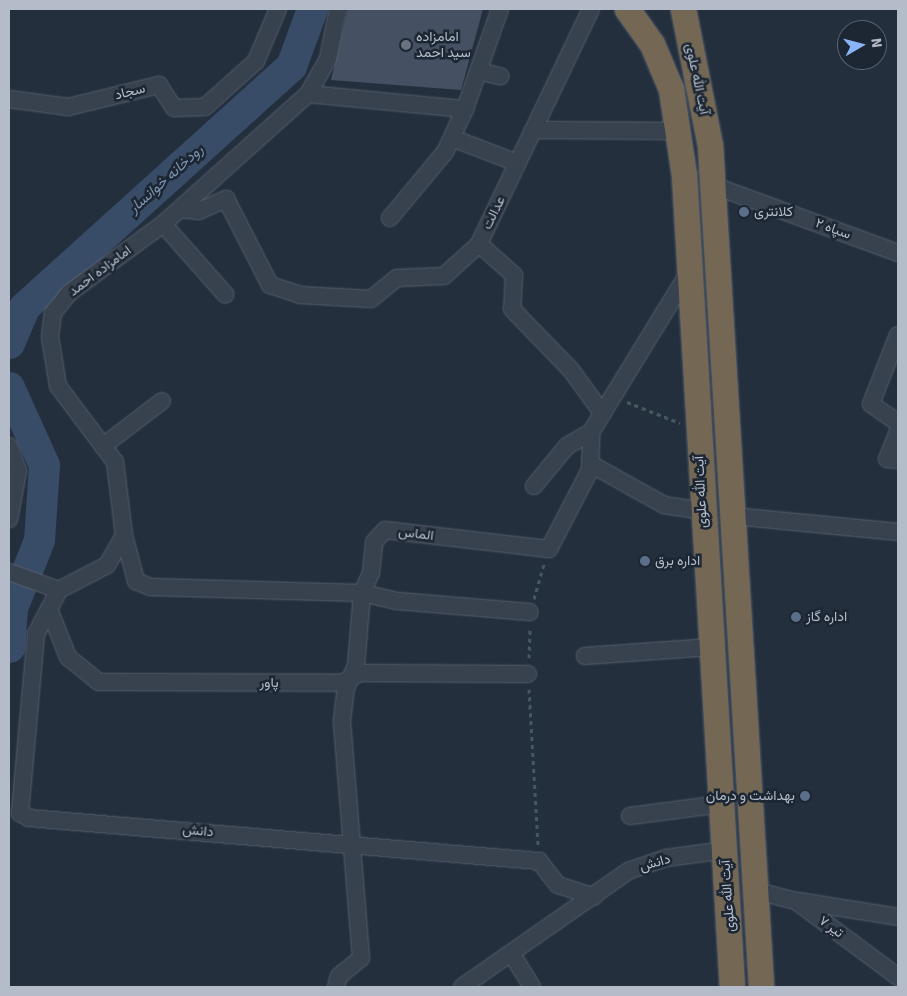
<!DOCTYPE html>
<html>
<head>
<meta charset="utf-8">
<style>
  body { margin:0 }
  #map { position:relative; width:907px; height:996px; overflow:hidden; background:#242f3e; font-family:Signika,Vazirmatn,sans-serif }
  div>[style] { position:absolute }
  .river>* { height:31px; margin:-15.5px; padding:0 15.5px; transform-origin:15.5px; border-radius:15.5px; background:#394c67 }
  .building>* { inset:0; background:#455162 }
  .path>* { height:3px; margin-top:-1.5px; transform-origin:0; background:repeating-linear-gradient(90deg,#44595c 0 4px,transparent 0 8px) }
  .roads { filter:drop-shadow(0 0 1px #565f6c) drop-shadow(0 0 1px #565f6c) }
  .minor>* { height:16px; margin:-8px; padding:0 8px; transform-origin:8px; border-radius:8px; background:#38414e }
  .highway>* { height:25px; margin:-12.5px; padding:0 12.5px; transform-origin:12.5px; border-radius:12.5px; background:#746855 }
  .dots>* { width:14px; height:14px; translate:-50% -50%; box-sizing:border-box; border:2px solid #1d2633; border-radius:50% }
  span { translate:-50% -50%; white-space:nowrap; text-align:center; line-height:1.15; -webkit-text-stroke:5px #1d2633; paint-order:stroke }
  .poi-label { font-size:14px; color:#b4bcc9 }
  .left { translate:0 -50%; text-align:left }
  .right { translate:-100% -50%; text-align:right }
  .street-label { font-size:14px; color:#b4bcc9 }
  .water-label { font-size:15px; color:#7c92b1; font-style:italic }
  .frame { position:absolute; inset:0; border:10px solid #b4bcc9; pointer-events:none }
  .north { position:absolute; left:837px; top:20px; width:50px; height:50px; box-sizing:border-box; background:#1d2633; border:1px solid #59626f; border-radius:50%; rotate:82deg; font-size:14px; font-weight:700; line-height:20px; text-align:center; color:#b4bcc9 }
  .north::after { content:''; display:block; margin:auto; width:18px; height:22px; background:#8ab4f8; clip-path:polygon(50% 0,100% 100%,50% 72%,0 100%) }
</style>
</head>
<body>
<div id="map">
  <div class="river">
    <i style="left:9px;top:343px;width:39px;rotate:-67deg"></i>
    <i style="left:24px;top:307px;width:360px;rotate:-42.1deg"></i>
    <i style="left:291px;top:66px;width:61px;rotate:-69.8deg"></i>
    <i style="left:9px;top:387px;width:85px;rotate:65.8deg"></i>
    <i style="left:44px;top:465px;width:75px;rotate:93.8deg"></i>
    <i style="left:39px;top:540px;width:73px;rotate:111.7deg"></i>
    <i style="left:12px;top:608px;width:39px;rotate:94deg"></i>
  </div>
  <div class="building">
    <i style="clip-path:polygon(348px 9px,483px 9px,461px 90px,331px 80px)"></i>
  </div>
  <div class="path">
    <i style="left:627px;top:402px;width:57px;rotate:21.6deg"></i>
    <i style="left:534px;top:599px;width:36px;rotate:-74deg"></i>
    <i style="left:529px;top:658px;width:31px;rotate:-88deg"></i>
    <i style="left:529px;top:689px;width:156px;rotate:86.7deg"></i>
  </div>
  <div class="roads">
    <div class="minor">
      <i style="left:591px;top:9px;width:260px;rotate:115.5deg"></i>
      <i style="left:479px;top:244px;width:47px;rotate:41.5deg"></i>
      <i style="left:514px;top:275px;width:34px;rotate:93deg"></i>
      <i style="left:512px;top:309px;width:85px;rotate:46deg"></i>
      <i style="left:571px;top:370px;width:54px;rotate:54deg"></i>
      <i style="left:478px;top:71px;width:23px;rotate:13deg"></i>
      <i style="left:308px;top:94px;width:158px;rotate:5.5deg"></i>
      <i style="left:9px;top:99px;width:60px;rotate:7.7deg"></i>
      <i style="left:68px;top:107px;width:94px;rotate:-13.6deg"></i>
      <i style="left:159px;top:85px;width:27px;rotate:57deg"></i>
      <i style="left:174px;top:108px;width:31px;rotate:-2deg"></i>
      <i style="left:205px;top:107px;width:69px;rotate:-42deg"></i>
      <i style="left:256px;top:61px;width:56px;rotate:-67.1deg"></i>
      <i style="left:533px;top:130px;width:144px;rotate:0.4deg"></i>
      <i style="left:452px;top:138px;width:70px;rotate:21deg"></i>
      <i style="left:712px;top:185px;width:198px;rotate:20.1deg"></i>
      <i style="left:180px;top:209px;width:19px;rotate:6deg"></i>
      <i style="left:199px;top:211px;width:30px;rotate:-24deg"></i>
      <i style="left:226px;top:199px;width:97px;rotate:62.9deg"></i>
      <i style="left:270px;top:285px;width:32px;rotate:18deg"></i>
      <i style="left:300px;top:295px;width:71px;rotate:3.2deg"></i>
      <i style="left:371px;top:299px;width:33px;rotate:-39deg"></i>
      <i style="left:397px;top:278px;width:47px;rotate:-2.4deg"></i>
      <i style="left:444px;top:276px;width:47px;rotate:-42.4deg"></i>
      <i style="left:390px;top:218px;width:86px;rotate:-50.2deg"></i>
      <i style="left:445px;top:152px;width:47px;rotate:-65.1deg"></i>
      <i style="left:465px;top:109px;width:106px;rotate:-70.7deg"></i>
      <i style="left:163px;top:224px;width:94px;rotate:48.5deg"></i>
      <i style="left:898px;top:335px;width:74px;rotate:111.4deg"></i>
      <i style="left:871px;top:404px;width:33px;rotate:35deg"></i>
      <i style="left:898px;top:431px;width:30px;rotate:111deg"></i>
      <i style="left:887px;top:459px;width:11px;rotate:5deg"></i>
      <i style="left:9px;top:446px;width:27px;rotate:70deg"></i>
      <i style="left:18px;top:471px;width:49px;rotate:100.6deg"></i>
      <i style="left:103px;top:446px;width:74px;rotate:-37.3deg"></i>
      <i style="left:590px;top:470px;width:38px;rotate:-88deg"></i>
      <i style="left:591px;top:432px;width:188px;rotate:-58.5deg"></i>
      <i style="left:534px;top:486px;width:52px;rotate:-50.5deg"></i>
      <i style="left:567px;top:446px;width:28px;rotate:-30deg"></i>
      <i style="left:733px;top:516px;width:166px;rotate:5.5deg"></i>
      <i style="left:124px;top:535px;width:48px;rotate:75.4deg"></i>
      <i style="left:136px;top:581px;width:15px;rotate:23deg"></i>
      <i style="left:150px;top:587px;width:212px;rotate:1.6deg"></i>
      <i style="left:362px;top:593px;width:22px;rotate:-66deg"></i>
      <i style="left:371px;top:573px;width:31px;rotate:-84deg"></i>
      <i style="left:374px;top:542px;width:16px;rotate:-47deg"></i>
      <i style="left:385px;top:530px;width:165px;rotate:6.6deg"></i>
      <i style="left:549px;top:549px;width:89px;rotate:-62.6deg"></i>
      <i style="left:590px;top:470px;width:7px;rotate:-27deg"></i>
      <i style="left:596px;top:467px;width:78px;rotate:29.2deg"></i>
      <i style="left:664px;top:505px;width:38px;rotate:9deg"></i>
      <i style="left:9px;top:572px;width:53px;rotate:19.8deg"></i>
      <i style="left:59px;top:590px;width:50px;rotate:117.6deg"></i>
      <i style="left:36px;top:634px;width:180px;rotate:95.1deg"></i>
      <i style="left:20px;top:813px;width:10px;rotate:29deg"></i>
      <i style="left:29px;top:818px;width:512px;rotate:4.82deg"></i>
      <i style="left:539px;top:861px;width:31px;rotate:52deg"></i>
      <i style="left:558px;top:885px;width:38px;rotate:18deg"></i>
      <i style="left:59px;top:590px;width:54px;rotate:-27.5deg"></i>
      <i style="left:107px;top:565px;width:34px;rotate:-60deg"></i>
      <i style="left:124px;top:535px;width:74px;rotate:-97deg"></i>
      <i style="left:115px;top:462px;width:95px;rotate:-126.9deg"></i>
      <i style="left:58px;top:386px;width:50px;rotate:-99.3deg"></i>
      <i style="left:50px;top:337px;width:24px;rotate:-83deg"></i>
      <i style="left:53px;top:313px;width:26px;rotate:-51deg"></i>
      <i style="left:69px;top:293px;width:117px;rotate:-36.3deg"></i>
      <i style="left:163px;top:224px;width:195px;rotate:-41.9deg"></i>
      <i style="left:308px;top:94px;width:40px;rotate:-60.3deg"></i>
      <i style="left:328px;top:59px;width:51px;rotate:-78.7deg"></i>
      <i style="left:49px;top:609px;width:52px;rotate:68.4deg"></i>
      <i style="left:68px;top:657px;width:40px;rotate:39deg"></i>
      <i style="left:99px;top:682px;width:243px;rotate:0.2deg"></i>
      <i style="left:342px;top:683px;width:21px;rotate:-29deg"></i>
      <i style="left:360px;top:673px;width:168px;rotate:0.3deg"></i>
      <i style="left:585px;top:656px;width:126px;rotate:-4.1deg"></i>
      <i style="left:630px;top:816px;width:92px;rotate:-7.5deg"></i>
      <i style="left:757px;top:891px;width:40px;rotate:14.4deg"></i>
      <i style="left:796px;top:901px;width:127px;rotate:36.7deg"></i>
      <i style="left:798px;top:901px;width:101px;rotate:9.1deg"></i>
      <i style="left:511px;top:953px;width:40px;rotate:58deg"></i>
      <i style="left:336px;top:987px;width:11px;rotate:-75deg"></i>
      <i style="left:339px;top:976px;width:28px;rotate:-39deg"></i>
      <i style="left:361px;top:958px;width:239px;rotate:-94.6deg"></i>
      <i style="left:342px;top:720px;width:32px;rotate:-83deg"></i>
      <i style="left:346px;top:688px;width:24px;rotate:-66deg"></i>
      <i style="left:356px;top:666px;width:73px;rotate:-85.3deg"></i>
      <i style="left:362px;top:593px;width:37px;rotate:13deg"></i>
      <i style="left:398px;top:601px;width:132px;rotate:4.8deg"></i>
      <i style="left:462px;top:987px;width:203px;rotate:-34.9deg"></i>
      <i style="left:628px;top:871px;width:40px;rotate:-18.9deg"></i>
      <i style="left:666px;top:858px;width:60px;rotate:-7.7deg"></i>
    </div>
    <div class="highway">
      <i style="left:627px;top:9px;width:43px;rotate:54.5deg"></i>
      <i style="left:652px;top:44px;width:49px;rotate:67.1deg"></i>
      <i style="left:671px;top:89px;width:87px;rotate:81.4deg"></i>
      <i style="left:684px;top:175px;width:813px;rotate:86.62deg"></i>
      <i style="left:683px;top:9px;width:139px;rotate:78.8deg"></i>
      <i style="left:710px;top:145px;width:844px;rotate:86.53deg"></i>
    </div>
  </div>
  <div class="dots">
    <i style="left:406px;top:45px;background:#6b7280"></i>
    <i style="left:744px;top:212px;background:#5c6f8a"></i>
    <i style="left:645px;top:561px;background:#5c6f8a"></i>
    <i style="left:796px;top:617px;background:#5c6f8a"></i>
    <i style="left:805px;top:796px;background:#5c6f8a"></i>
  </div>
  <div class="poi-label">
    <span class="left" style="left:416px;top:45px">امامزاده<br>سید احمد</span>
    <span class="left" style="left:754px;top:212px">کلانتری</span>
    <span class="left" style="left:655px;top:561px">اداره برق</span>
    <span class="left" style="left:806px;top:617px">اداره گاز</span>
    <span class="right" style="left:795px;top:796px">بهداشت و درمان</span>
  </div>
  <div class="street-label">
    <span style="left:697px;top:79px;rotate:78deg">آیت الله علوی</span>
    <span style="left:130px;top:92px;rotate:-14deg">سجاد</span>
    <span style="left:494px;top:213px;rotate:-64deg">عدالت</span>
    <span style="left:833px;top:229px;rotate:20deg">سپاه ۲</span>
    <span style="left:100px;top:271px;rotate:-37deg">امامزاده احمد</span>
    <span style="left:701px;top:492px;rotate:-93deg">آیت الله علوی</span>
    <span style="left:416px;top:534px;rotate:7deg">الماس</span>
    <span style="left:269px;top:683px">پاور</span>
    <span style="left:198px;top:831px;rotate:5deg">دانش</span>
    <span style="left:655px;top:863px;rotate:-16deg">دانش</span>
    <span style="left:728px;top:896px;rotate:-94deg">آیت الله علوی</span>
    <span style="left:831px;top:927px;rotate:36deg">۷ تیر</span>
  </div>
  <div class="water-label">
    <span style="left:166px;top:179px;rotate:-42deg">رودخانه خوانسار</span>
  </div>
  <div class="frame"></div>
  <div class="north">N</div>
</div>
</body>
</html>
